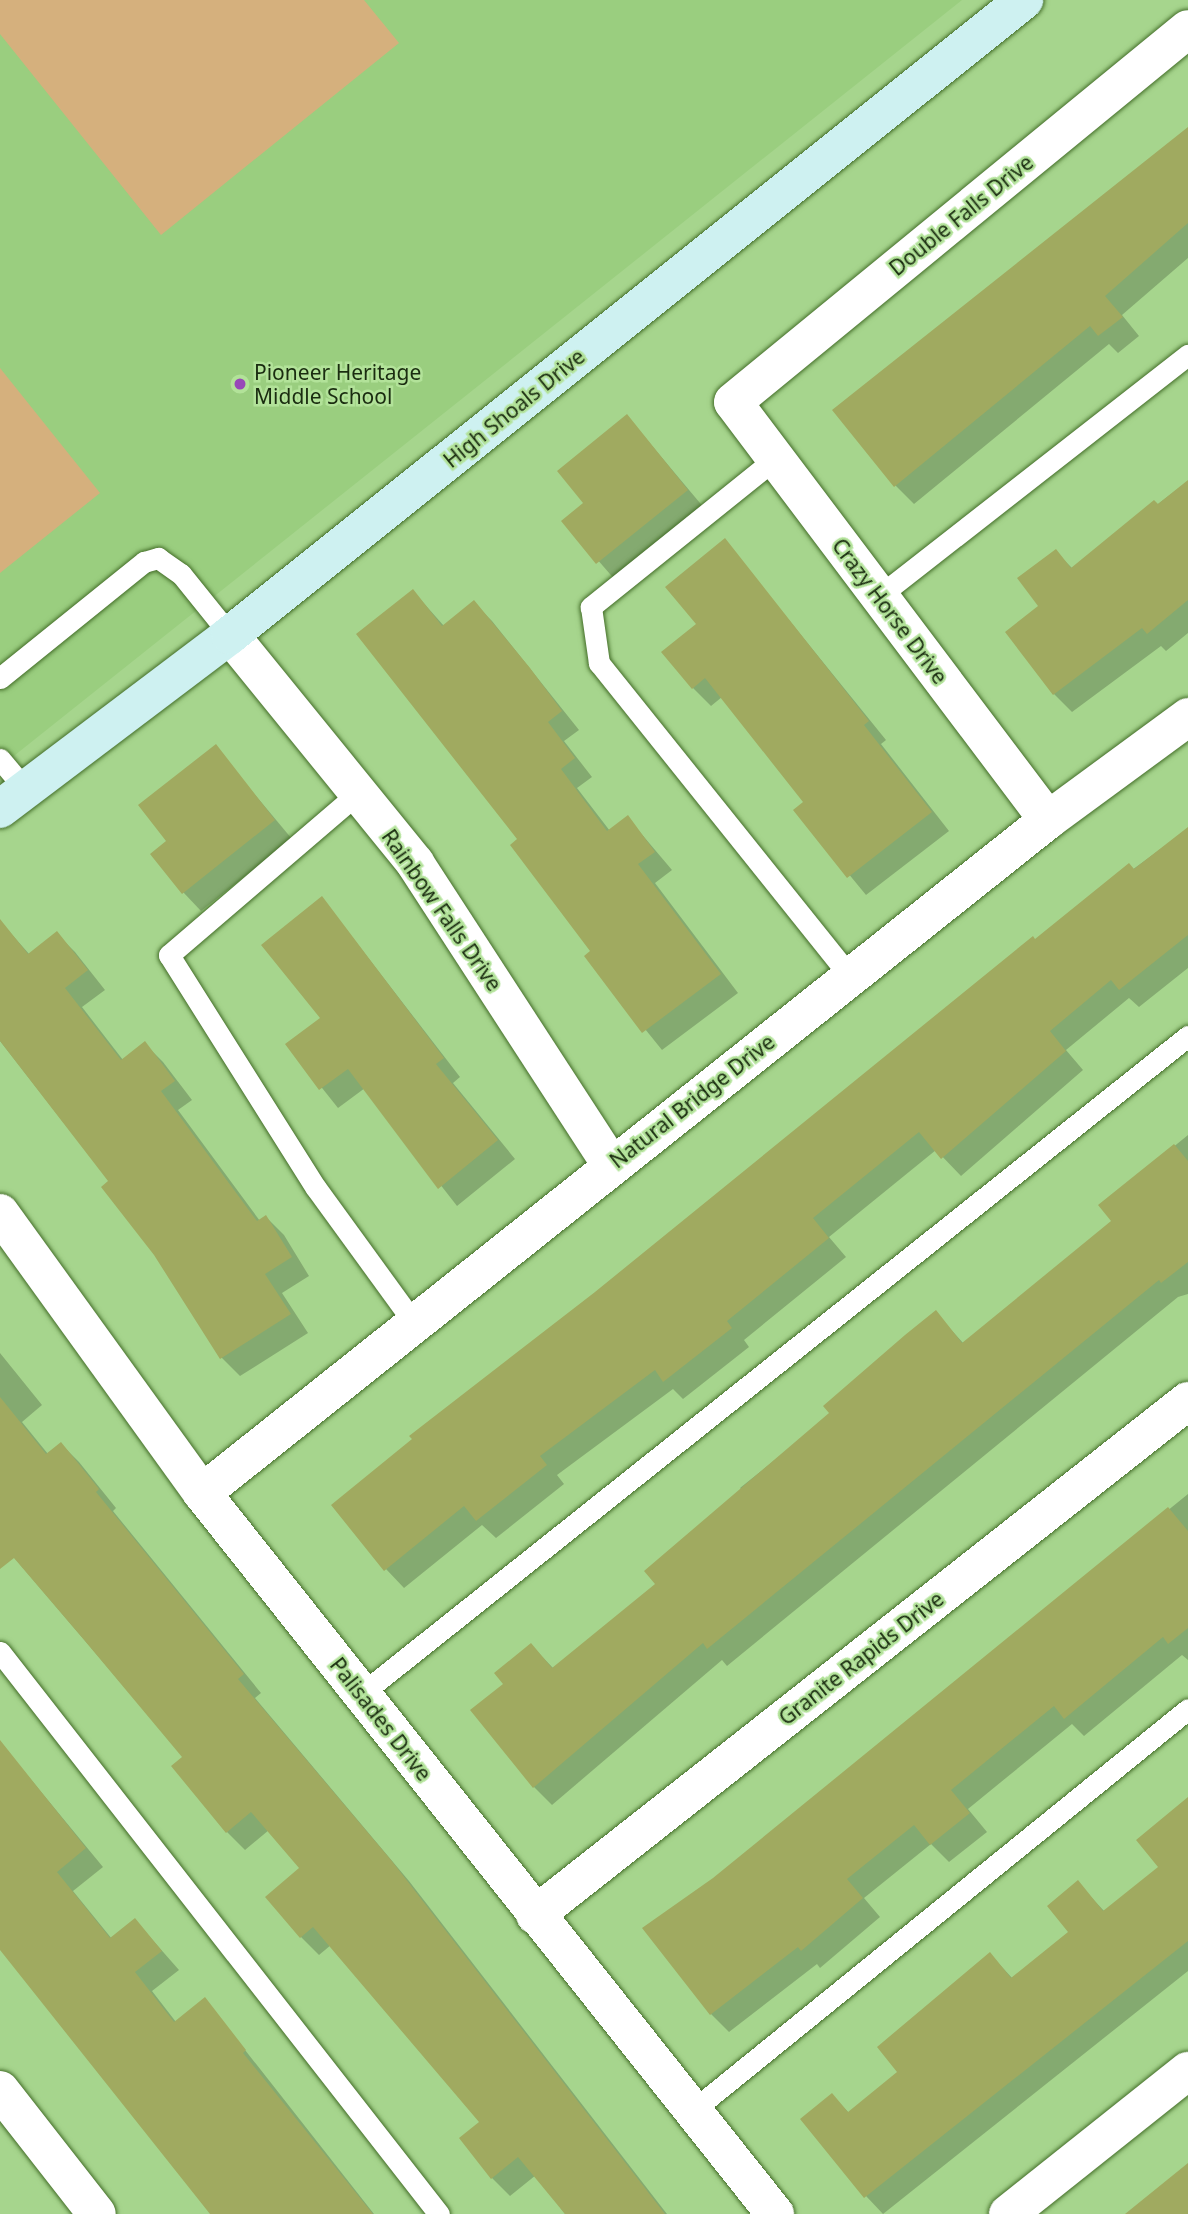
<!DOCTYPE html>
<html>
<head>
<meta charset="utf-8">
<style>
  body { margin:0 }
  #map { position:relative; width:1188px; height:2214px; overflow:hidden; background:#a6d58d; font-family:"Noto Sans",sans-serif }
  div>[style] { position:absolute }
  .built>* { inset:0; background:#9ace7f }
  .green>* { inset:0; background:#d5b07d }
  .shadow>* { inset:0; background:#0003 }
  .building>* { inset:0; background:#a0aa60 }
  .roads { filter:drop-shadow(0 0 2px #446e29) drop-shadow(0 0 2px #446e29) }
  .lane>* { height:21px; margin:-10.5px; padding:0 10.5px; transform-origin:10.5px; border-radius:10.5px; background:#fff }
  .street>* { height:38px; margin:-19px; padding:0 19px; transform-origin:19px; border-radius:19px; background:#fff }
  .secondary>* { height:38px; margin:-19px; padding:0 19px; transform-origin:19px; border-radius:19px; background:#cef1f1 }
  .dots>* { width:19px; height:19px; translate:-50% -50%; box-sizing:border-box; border:4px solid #b2e299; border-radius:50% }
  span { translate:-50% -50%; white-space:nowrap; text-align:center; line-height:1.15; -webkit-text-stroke:5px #b2e299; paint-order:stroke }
  .street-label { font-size:21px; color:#1a2c10 }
  .poi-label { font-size:21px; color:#1a2c10 }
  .left { translate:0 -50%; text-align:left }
</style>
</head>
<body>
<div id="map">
  <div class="built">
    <i style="clip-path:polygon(0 0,962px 0,0 767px)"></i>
  </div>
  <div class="green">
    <i style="clip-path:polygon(0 0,364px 0,399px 43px,161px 235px,0 34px)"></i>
    <i style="clip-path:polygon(0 368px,100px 493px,0 573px)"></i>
  </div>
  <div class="shadow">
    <i style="clip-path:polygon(1188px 130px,1188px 258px,1122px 315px,1139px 336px,1118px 353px,1109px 344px,914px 504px,895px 485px)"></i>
    <i style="clip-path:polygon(627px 416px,705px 509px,616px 581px,564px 521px,585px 503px)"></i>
    <i style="clip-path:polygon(1188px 481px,1188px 633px,1166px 651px,1161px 646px,1072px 712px,1054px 694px,1041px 606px,1056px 552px,1073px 569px)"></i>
    <i style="clip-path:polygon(725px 541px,886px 740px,881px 744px,949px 831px,866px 895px,796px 810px,806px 802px,722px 697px,711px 706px,693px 688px,698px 624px)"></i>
    <i style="clip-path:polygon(413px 591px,444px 626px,474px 603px,492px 621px,579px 730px,564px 741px,592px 777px,577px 788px,610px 831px,628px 818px,672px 870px,655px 883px,738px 993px,662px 1050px,586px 956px,592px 952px,519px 840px)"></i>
    <i style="clip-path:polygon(215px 747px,292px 839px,201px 911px,183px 892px,169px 842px)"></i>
    <i style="clip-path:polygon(1188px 829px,1188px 968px,1139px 1007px,1129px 998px,1066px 1050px,1083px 1070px,961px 1176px,936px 1150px,829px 1237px,846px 1257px,744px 1340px,749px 1347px,683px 1399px,673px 1389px,557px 1475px,564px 1484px,496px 1538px,482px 1525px,404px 1588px,386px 1569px,596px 1293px,1035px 941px)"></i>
    <i style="clip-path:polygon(322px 898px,460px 1077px,453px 1083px,515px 1159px,457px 1206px,365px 1088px,338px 1108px,287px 1044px,323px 1018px)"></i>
    <i style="clip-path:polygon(0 921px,30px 955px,57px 934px,75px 952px,105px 990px,82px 1007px,123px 1060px,144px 1043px,163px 1062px,192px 1100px,178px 1110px,260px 1221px,266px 1217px,284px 1235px,309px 1276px,282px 1293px,308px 1333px,240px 1376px,222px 1358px,110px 1182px,0 1041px)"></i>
    <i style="clip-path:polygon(1188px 1135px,1188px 1294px,1178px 1297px,727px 1666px,722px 1660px,552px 1805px,534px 1787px,505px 1684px,531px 1645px,554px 1669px,658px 1585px,744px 1492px,740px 1488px,832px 1414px,936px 1313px,964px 1344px,1113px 1221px,1101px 1206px)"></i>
    <i style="clip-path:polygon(0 1353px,42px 1405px,22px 1422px,48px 1454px,61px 1444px,79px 1462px,116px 1508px,113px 1511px,261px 1693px,255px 1698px,409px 1881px,667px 2214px,565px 2214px,536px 2175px,510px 2196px,492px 2178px,481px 2123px,331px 1945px,319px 1955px,301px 1937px,301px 1868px,269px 1830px,245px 1850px,227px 1832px,184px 1757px,0 1541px)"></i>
    <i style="clip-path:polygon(1188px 1494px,1188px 1660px,1182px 1655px,1084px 1736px,1072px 1724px,968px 1809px,987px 1832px,949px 1862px,931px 1844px,864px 1898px,880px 1917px,820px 1968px,817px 1964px,729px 2032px,711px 2014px,714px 1879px)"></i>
    <i style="clip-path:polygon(0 1742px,103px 1867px,73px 1891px,112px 1939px,135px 1920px,179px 1970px,152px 1991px,176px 2022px,205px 1999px,374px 2214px,211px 2214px,0 1946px)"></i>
    <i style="clip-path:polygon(1188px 1800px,1188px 1971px,883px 2214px,866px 2196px,832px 2095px,849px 2113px,900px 2072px,990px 1954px,1013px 1979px,1070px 1932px,1078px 1883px,1105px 1912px,1160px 1867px)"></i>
  </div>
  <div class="building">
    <i style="clip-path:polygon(1188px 127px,1188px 223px,1105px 296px,1123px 317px,1098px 336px,1090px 326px,894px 487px,832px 410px)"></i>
    <i style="clip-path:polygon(627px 414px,688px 490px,596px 564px,561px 521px,583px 503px,557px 471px)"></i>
    <i style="clip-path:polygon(1188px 480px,1188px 600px,1147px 634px,1142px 628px,1053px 695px,1005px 632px,1038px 606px,1017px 578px,1056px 549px,1071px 568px,1154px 500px,1158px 504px)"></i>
    <i style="clip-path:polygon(725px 538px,869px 721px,864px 725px,932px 812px,847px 878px,793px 810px,803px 802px,705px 678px,692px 689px,661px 652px,696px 624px,665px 587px)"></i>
    <i style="clip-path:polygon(413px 589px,442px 626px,474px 600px,530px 668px,562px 711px,548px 722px,575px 758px,561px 769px,607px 831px,628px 815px,655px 852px,638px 864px,721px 974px,642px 1033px,584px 956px,590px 951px,510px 845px,517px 839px,356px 634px)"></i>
    <i style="clip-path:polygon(216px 744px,275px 820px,182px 894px,150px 854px,166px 841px,138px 805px)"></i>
    <i style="clip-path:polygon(1188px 827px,1188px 935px,1119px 990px,1111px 980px,1050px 1031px,1066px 1051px,941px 1159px,919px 1132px,813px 1218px,829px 1238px,727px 1321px,732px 1328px,663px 1382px,655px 1370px,540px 1456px,547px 1465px,476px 1521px,464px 1506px,384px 1571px,331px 1505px,412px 1439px,409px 1436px,595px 1292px,1033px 936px,1035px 939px,1129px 863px,1134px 869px)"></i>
    <i style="clip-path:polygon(322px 896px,444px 1058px,436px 1064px,498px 1140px,438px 1189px,348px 1069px,319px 1090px,285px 1044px,320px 1018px,261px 945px)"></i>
    <i style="clip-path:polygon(0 919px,28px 954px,57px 931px,88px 970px,65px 988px,121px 1060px,145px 1041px,175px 1081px,161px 1091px,257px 1221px,266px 1215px,292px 1257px,265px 1274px,291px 1314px,220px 1359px,154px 1255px,101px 1187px,108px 1181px,0 1041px)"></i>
    <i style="clip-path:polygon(1174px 1144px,1188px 1161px,1188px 1262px,1161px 1283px,1159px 1280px,707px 1649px,703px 1643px,533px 1788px,470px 1710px,503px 1684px,494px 1673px,531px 1643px,552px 1668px,655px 1584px,644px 1571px,829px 1413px,823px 1406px,905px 1335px,936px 1310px,962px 1343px,1111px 1221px,1098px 1205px)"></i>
    <i style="clip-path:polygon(0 1397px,46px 1454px,61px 1442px,99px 1489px,96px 1492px,244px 1674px,238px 1679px,391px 1860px,665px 2214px,565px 2214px,518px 2157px,491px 2179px,459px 2138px,479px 2122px,313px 1927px,300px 1938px,265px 1897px,299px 1868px,251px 1812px,226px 1833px,171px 1766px,182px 1757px,85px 1641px,14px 1558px,0 1569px)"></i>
    <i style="clip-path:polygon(1168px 1507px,1188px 1531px,1188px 1628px,1168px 1644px,1163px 1637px,1064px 1719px,1054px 1706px,951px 1790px,970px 1813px,930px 1845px,914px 1825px,847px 1879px,863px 1898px,801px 1951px,798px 1947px,710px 2015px,642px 1928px,713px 1878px)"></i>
    <i style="clip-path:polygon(0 1740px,86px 1848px,57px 1872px,110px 1938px,135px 1918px,162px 1951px,135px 1972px,174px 2022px,205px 1997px,246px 2050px,243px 2053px,373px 2214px,210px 2214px,0 1950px)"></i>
    <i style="clip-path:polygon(1188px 1797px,1188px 1941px,864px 2198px,800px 2119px,832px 2093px,848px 2112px,897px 2072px,877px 2047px,990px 1952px,1011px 1978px,1068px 1932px,1047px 1906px,1078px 1880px,1103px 1911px,1158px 1867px,1136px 1840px)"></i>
    <i style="clip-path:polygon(1188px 2163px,1188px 2214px,1125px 2214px)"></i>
  </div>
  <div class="roads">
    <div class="lane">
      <i style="left:776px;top:458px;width:238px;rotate:141.2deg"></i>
      <i style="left:591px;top:607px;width:57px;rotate:81.9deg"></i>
      <i style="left:599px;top:663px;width:401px;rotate:51.3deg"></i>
      <i style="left:879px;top:596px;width:392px;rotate:-38deg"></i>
      <i style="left:0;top:678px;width:185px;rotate:-38.9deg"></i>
      <i style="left:144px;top:562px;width:15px;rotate:-16deg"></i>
      <i style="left:158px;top:558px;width:28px;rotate:35deg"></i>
      <i style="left:181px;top:574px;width:78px;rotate:51.2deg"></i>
      <i style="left:0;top:759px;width:40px;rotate:50deg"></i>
      <i style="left:358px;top:793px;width:249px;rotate:139.4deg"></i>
      <i style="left:169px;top:955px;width:275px;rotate:57.8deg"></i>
      <i style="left:316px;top:1188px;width:167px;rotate:54deg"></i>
      <i style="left:0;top:1652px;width:713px;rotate:52.01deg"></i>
      <i style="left:361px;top:1694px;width:1057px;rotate:-38.51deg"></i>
      <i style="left:692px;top:2111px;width:638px;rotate:-39.02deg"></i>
    </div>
    <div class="street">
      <i style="left:230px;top:635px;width:294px;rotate:50.9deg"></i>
      <i style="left:415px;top:863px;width:360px;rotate:57deg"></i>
      <i style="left:1048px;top:820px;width:523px;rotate:-127deg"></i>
      <i style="left:733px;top:402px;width:588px;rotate:-39.34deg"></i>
      <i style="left:0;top:1213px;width:345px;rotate:54.2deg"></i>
      <i style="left:202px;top:1493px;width:921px;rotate:51.52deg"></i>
      <i style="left:202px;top:1493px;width:1081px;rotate:-38.5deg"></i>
      <i style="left:1048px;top:820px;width:174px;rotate:-36.3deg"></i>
      <i style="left:535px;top:1915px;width:831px;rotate:-38.21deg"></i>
      <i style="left:0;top:2090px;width:157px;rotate:52deg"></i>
      <i style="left:1008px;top:2214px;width:230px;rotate:-38.5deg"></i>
    </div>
    <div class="secondary">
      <i style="left:0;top:809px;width:288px;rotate:-37.1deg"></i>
      <i style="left:230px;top:635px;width:1017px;rotate:-38.65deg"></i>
    </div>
  </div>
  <div class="dots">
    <i style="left:240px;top:384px;background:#9848b8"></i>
  </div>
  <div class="street-label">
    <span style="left:961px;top:215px;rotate:-39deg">Double Falls Drive</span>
    <span style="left:514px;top:408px;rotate:-39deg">High Shoals Drive</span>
    <span style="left:890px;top:611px;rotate:53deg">Crazy Horse Drive</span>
    <span style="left:442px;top:910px;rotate:55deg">Rainbow Falls Drive</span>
    <span style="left:692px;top:1101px;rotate:-38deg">Natural Bridge Drive</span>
    <span style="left:861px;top:1658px;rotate:-38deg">Granite Rapids Drive</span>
    <span style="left:381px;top:1719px;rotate:52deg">Palisades Drive</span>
  </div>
  <div class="poi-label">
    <span class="left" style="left:254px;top:384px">Pioneer Heritage<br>Middle School</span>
  </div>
</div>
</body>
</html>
